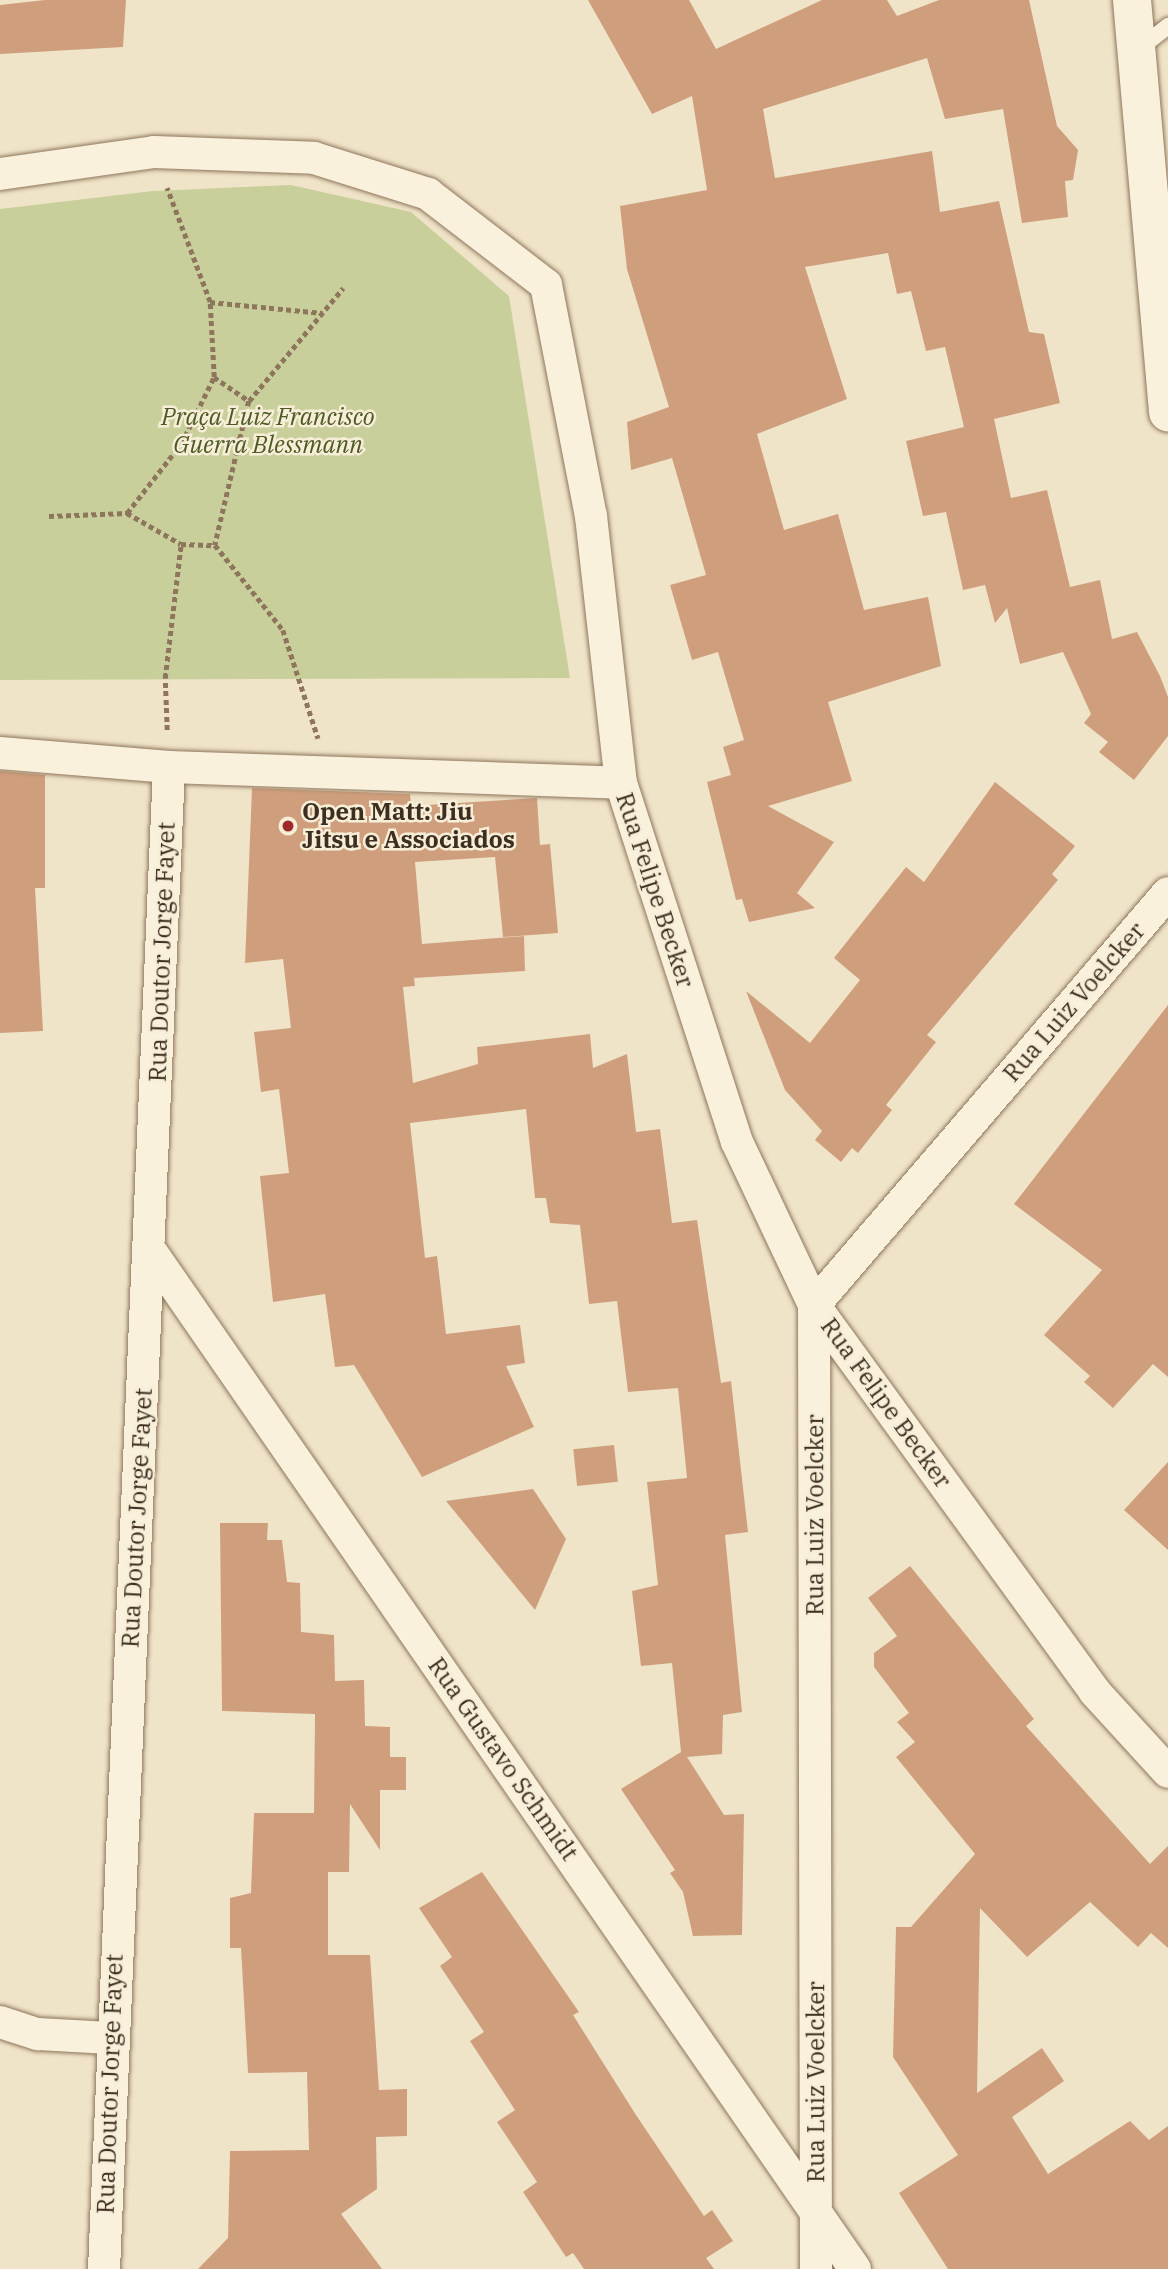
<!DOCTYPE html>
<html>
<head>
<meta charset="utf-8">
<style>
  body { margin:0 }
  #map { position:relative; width:1168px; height:2269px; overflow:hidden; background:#f0e4c8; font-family:"IBM Plex Serif",serif }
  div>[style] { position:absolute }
  .green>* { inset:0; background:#c9cf9b }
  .building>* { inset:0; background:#cf9f7d; transform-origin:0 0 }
  .path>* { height:4.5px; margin-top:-2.25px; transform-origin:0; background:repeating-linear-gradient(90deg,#8d765c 0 5px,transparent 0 8.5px) }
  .roads { filter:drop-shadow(0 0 2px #8d765c) drop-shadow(0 0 2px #8d765c) }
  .service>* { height:16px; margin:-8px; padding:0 8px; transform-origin:8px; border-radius:8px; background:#faf1dc }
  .minor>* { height:32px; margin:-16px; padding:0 16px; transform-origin:16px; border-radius:16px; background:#faf1dc }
  .secondary>* { height:38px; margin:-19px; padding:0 19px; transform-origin:19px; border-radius:19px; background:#faf1dc }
  .dots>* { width:19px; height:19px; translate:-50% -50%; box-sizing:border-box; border:4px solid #f7eed8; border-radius:50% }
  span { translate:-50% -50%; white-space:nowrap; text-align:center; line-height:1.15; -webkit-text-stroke:5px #f7eed8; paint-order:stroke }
  .park-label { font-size:24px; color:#4d5a26; font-style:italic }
  .poi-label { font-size:24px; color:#3d2e20; font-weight:700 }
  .left { translate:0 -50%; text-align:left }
  .street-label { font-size:24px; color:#3d2e20 }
</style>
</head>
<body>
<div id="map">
  <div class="green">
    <i style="clip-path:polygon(291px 185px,411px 212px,509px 296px,570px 678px,0 680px,0 209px,153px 191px)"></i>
  </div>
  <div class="building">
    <i style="clip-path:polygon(45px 0,126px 0,123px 47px,0 54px,0 5px)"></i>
    <i style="clip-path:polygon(588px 0,689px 0,716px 49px,822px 0,887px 0,897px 16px,939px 0,1029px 0,1057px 126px,1078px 150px,1073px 180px,1065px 181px,1068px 217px,1022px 223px,1003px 109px,945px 119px,927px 58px,763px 109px,775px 178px,932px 151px,940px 212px,999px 201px,1029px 332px,1044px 334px,1060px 403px,994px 419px,1011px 498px,1047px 490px,1070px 587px,1100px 580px,1112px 639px,1137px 632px,1160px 676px,1168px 697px,1168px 736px,1134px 780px,1099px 752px,1108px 742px,1084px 723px,1091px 714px,1063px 652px,1020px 664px,1007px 608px,995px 623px,985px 585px,963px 590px,946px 512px,923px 516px,906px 441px,964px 427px,945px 347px,926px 351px,911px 291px,897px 294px,888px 253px,805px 267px,847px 399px,757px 434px,784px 530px,838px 514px,864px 610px,928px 597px,941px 666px,828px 702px,852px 781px,768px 806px,834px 842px,797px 893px,815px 908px,749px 922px,742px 899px,736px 900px,707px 782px,731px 775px,723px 747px,744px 740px,718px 652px,692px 660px,670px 585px,706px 575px,672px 458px,631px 470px,627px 422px,669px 407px,627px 269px,620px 206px,707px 190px,692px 96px,652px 114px)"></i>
    <i style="clip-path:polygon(0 771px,45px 775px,45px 888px,35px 888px,43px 1031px,0 1033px)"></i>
    <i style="clip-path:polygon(995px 782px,1075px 846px,1052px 874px,1058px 880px,927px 1035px,936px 1042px,886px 1105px,892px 1110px,858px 1153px,852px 1148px,841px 1162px,815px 1140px,822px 1131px,785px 1090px,746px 991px,810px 1043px,860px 980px,834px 958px,906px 867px,924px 882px)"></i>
    <i style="clip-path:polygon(252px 788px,410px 794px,411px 806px,537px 798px,540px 845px,550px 844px,558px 933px,503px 937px,495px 857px,415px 862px,422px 944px,524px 936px,525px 971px,414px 978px,415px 986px,403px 987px,413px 1083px,478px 1064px,477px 1047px,590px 1034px,593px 1068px,627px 1054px,636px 1132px,660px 1129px,672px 1223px,697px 1220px,721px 1383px,731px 1381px,748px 1532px,725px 1535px,742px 1712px,723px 1715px,722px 1754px,687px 1757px,724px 1815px,744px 1814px,742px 1935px,693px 1936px,683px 1892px,670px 1873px,675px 1870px,621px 1789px,681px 1752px,672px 1663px,641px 1666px,632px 1591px,658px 1585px,647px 1482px,687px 1478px,678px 1388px,628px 1392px,617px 1301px,589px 1304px,580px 1225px,550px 1223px,546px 1198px,535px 1198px,526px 1109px,410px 1123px,425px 1258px,437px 1256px,446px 1334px,520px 1325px,525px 1363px,506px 1366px,534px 1427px,422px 1477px,354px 1365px,335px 1367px,325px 1294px,273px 1302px,260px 1176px,289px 1173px,279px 1089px,261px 1092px,254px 1032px,291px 1028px,283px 959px,245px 963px)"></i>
    <i style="clip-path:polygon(1168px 1005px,1168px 1377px,1153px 1364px,1113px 1408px,1084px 1382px,1090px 1376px,1044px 1335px,1102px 1270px,1014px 1204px)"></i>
    <i style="left:614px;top:1445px;width:37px;height:41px;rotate:84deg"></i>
    <i style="clip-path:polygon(1168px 1462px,1168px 1550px,1124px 1510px)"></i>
    <i style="clip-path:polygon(533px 1489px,566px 1539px,535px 1610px,446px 1501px)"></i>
    <i style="clip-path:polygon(220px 1523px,268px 1523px,267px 1540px,282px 1540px,287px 1582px,300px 1583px,301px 1632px,334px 1635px,335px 1681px,364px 1680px,365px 1726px,390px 1727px,390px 1757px,406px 1757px,406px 1790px,380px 1790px,380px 1850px,350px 1804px,349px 1872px,328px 1872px,328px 1955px,370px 1955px,379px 2090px,407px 2089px,407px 2136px,376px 2137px,377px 2189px,341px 2214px,382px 2269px,198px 2269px,228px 2238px,230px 2151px,309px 2150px,307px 2072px,248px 2073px,241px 1948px,230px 1948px,230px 1898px,251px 1893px,254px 1813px,314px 1813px,315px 1714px,222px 1711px)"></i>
    <i style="clip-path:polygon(910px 1566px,1034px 1719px,1026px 1726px,1150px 1864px,1168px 1846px,1168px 1948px,1151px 1933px,1138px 1947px,1090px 1902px,1027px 1957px,980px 1908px,977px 2093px,1042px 2048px,1064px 2081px,1012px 2117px,1048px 2174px,1130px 2121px,1149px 2140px,1168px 2126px,1168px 2269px,948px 2269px,899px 2193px,958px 2155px,893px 2057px,896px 1927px,911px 1927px,975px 1854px,896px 1757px,915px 1742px,897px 1722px,909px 1713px,874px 1667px,874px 1653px,897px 1636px,868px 1598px)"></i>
    <i style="clip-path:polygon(482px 1872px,579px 2012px,573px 2015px,636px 2115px,704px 2216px,712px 2210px,733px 2241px,706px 2258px,714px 2269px,584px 2269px,573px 2253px,566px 2257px,523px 2192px,537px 2182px,497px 2122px,515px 2110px,470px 2041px,484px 2032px,440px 1966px,452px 1957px,419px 1908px)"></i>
  </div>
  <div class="path">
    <i style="left:210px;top:302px;width:113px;rotate:5.6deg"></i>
    <i style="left:214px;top:377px;width:42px;rotate:34.4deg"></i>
    <i style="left:249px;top:401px;width:148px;rotate:103.3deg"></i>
    <i style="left:249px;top:401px;width:147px;rotate:-50.2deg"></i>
    <i style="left:127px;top:513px;width:88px;rotate:-52deg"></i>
    <i style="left:181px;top:444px;width:75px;rotate:-63.8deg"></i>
    <i style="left:214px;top:377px;width:75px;rotate:-93.1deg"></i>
    <i style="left:210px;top:302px;width:122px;rotate:-110.7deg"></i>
    <i style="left:49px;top:516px;width:78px;rotate:-2.2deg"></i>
    <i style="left:127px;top:513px;width:62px;rotate:29.9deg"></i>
    <i style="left:167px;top:730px;width:52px;rotate:-92.2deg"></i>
    <i style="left:165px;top:678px;width:135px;rotate:-83.2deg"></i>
    <i style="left:181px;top:544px;width:34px;rotate:2deg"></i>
    <i style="left:215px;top:545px;width:109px;rotate:51.3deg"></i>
    <i style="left:283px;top:630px;width:114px;rotate:72deg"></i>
  </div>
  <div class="roads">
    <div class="service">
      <i style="left:1140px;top:48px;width:36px;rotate:-38deg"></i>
    </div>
    <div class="minor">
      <i style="left:0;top:174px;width:156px;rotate:-8.1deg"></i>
      <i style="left:154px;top:152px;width:160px;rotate:2.1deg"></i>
      <i style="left:314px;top:158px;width:120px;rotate:17.5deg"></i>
      <i style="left:428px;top:194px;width:149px;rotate:37.6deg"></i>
      <i style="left:546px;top:285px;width:235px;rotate:79deg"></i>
      <i style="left:591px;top:516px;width:269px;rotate:83.6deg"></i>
      <i style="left:621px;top:783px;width:377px;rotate:72.1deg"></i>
      <i style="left:737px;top:1142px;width:180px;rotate:64.7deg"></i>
      <i style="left:814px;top:1305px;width:478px;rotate:54deg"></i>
      <i style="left:1095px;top:1692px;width:108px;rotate:47.6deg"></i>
      <i style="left:0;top:753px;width:170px;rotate:4.7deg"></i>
      <i style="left:169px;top:767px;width:452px;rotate:2deg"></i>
      <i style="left:150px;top:1250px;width:1239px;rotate:55.32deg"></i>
      <i style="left:0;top:2022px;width:40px;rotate:18deg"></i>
      <i style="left:38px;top:2034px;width:72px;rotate:3.2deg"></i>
      <i style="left:104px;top:2269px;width:1503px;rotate:-87.52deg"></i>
      <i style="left:816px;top:2269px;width:964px;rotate:-90.12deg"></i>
      <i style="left:814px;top:1305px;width:543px;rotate:-49.33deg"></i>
    </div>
    <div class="secondary">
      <i style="left:1132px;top:0;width:414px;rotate:85deg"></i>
    </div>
  </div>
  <div class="dots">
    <i style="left:288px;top:826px;background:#9e2a2b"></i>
  </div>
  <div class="park-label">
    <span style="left:268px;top:431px">Praça Luiz Francisco<br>Guerra Blessmann</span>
  </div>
  <div class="poi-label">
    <span class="left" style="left:302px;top:826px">Open Matt: Jiu<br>Jitsu e Associados</span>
  </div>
  <div class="street-label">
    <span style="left:655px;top:890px;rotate:72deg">Rua Felipe Becker</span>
    <span style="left:162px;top:952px;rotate:-88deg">Rua Doutor Jorge Fayet</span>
    <span style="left:1074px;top:1002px;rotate:-49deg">Rua Luiz Voelcker</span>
    <span style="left:886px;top:1403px;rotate:54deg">Rua Felipe Becker</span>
    <span style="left:815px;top:1515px;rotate:-90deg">Rua Luiz Voelcker</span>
    <span style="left:137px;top:1518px;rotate:-87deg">Rua Doutor Jorge Fayet</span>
    <span style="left:503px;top:1759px;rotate:55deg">Rua Gustavo Schmidt</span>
    <span style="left:816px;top:2082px;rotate:-90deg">Rua Luiz Voelcker</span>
    <span style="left:110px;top:2084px;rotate:-88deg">Rua Doutor Jorge Fayet</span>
  </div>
</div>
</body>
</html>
